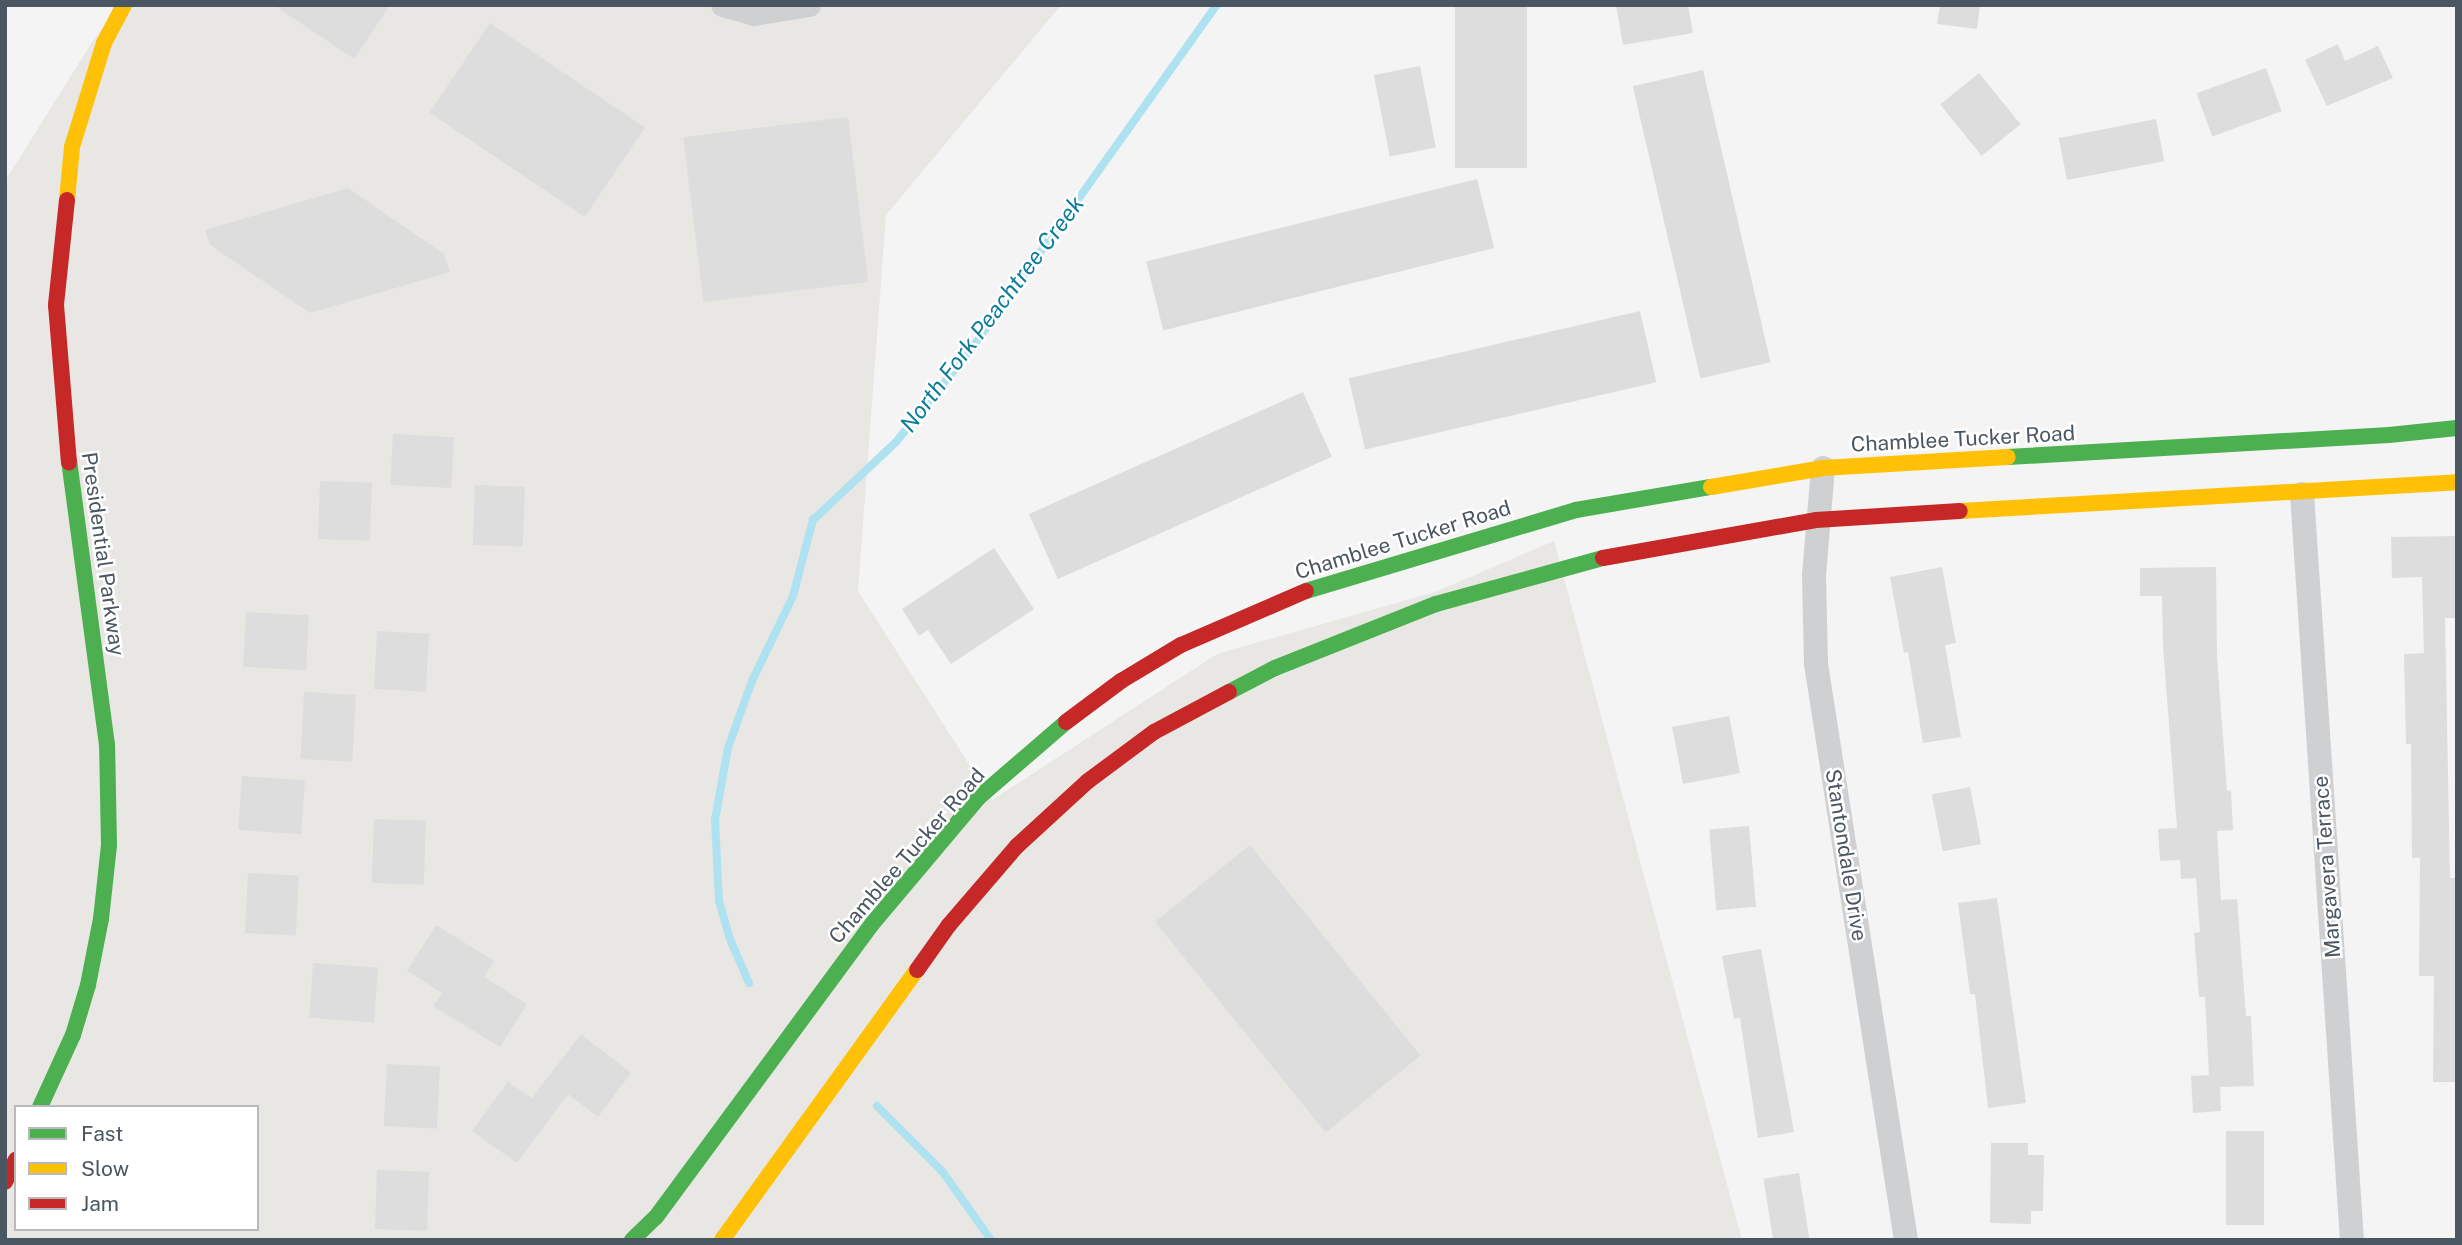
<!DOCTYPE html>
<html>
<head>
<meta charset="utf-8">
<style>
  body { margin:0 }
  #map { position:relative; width:2462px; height:1245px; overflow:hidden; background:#f4f4f4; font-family:"Public Sans",sans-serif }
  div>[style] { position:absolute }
  .commercial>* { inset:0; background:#e8e7e3 }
  .stream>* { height:8px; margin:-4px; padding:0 4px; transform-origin:4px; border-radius:4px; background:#aee2f0 }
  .building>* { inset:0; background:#ddddde; transform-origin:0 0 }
  .street>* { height:24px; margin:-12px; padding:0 12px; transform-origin:12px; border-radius:12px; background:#ced0d2 }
  .fast>* { height:16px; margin:-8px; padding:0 8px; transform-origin:8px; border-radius:8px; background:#4caf50 }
  .slow>* { height:16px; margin:-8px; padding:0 8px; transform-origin:8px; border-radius:8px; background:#ffc107 }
  .jam>* { height:16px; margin:-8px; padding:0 8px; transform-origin:8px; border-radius:8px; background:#c62828 }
  span { translate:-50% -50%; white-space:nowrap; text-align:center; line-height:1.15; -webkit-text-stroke:5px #fff; paint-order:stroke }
  .street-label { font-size:21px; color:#4a5661 }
  .water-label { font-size:23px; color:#0c7c9b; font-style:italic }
  .frame { position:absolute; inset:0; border:7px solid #4a5661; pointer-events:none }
  .legend { position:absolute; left:14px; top:1105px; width:245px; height:126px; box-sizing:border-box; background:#fff; border:2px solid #b7bbc0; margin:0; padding:9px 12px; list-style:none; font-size:21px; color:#4a5661 }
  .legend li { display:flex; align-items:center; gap:14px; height:35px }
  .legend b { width:35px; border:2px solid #b7bbc0 }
</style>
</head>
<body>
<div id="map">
  <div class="commercial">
    <i style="clip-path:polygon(evenodd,119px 5px,1061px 5px,886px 215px,858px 591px,992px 800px,1217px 654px,1435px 592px,1554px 541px,1742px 1240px,5px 1240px,5px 181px,89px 47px,119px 5px,16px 1107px,257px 1107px,257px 1229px,16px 1229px,16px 1107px)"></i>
  </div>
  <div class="stream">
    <i style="left:749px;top:983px;width:48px;rotate:-113.4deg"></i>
    <i style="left:730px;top:939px;width:40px;rotate:-106deg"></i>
    <i style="left:719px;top:901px;width:81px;rotate:-92.8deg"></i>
    <i style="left:715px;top:820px;width:73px;rotate:-79.8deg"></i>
    <i style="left:728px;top:748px;width:71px;rotate:-70.3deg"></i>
    <i style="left:752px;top:681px;width:94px;rotate:-64.2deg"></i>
    <i style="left:793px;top:596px;width:79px;rotate:-75.3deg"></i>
    <i style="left:813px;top:520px;width:114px;rotate:-43.2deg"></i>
    <i style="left:896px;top:442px;width:121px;rotate:-51deg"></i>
    <i style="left:972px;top:348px;width:422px;rotate:-54.5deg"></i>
    <i style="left:877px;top:1106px;width:92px;rotate:45deg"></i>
    <i style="left:942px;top:1171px;width:85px;rotate:54.6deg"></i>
  </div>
  <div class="building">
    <i style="clip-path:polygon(274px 5px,390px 5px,354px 59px)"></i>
    <i style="left:1455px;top:5px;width:72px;height:163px"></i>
    <i style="clip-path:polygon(1616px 5px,1688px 5px,1693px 33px,1623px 45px)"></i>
    <i style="clip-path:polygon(1940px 5px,1980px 5px,1977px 29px,1937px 24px)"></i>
    <i style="left:490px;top:23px;width:187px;height:108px;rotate:34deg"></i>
    <i style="clip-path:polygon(2338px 44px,2345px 61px,2378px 46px,2393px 78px,2327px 106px,2305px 60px)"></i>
    <i style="left:1420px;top:66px;width:83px;height:47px;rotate:79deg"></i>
    <i style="left:2266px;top:68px;width:46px;height:74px;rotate:70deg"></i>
    <i style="left:1703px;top:70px;width:300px;height:72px;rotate:77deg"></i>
    <i style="left:1979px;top:73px;width:66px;height:50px;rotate:51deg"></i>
    <i style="left:848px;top:117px;width:166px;height:166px;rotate:83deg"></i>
    <i style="left:2156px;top:119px;width:43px;height:99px;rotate:79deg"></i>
    <i style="left:1477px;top:179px;width:71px;height:341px;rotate:76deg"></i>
    <i style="clip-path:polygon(348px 188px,444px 254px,450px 272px,310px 313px,210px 245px,205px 230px)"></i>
    <i style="left:1640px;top:311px;width:73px;height:299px;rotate:77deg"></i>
    <i style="left:1303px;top:392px;width:71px;height:300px;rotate:66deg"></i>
    <i style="left:393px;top:434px;width:61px;height:51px;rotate:3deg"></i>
    <i style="left:320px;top:481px;width:52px;height:58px;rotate:2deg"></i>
    <i style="left:475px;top:485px;width:50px;height:60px;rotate:2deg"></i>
    <i style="clip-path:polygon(2457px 536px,2457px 618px,2445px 618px,2450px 878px,2457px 878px,2457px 1082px,2433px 1082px,2434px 976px,2419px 976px,2420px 858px,2412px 858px,2411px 744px,2406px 744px,2404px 654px,2424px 653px,2422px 577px,2392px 578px,2391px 537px)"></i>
    <i style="clip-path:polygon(994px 548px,1034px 609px,951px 664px,928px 630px,919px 636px,902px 609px)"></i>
    <i style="clip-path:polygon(1942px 567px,1956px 643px,1945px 645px,1961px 737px,1923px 743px,1908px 652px,1904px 653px,1890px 577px)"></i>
    <i style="clip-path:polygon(2216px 567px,2217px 657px,2227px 791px,2231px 790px,2233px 830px,2217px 831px,2221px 900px,2237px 899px,2246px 1016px,2251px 1016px,2254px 1086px,2220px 1087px,2221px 1111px,2193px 1113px,2191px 1076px,2209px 1075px,2205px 997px,2199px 997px,2194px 933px,2200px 932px,2196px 878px,2181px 879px,2180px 860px,2160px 861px,2158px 829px,2177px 828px,2163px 646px,2162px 596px,2140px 596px,2140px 568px)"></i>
    <i style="left:246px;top:612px;width:63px;height:55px;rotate:3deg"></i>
    <i style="left:377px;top:631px;width:52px;height:58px;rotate:3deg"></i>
    <i style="left:304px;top:692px;width:52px;height:67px;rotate:3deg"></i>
    <i style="left:1729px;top:716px;width:58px;height:58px;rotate:79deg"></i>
    <i style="left:242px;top:776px;width:63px;height:54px;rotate:4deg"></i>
    <i style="left:1970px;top:787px;width:58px;height:39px;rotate:79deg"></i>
    <i style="left:374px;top:819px;width:52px;height:64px;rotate:2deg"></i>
    <i style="left:1749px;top:826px;width:81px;height:40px;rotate:85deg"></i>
    <i style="left:1250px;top:845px;width:271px;height:122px;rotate:51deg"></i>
    <i style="left:248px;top:873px;width:51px;height:60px;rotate:3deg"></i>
    <i style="clip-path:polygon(1997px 898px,2026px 1103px,1988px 1108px,1975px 994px,1970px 994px,1958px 903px)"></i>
    <i style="clip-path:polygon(436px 925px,494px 961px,484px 977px,527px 1004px,500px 1047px,433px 1006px,442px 993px,407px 971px)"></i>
    <i style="clip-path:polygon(1761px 949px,1794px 1132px,1758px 1138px,1740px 1018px,1734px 1019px,1722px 956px)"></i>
    <i style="left:313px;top:963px;width:65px;height:55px;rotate:4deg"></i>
    <i style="clip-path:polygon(581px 1034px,631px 1073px,598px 1117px,568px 1094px,517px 1163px,472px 1131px,508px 1082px,532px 1098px)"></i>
    <i style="left:387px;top:1064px;width:53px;height:62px;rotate:3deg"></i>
    <i style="left:2226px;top:1131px;width:38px;height:94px"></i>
    <i style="clip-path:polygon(1991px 1143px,2028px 1143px,2028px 1155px,2044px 1155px,2043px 1211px,2031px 1211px,2031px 1224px,1990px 1223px)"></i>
    <i style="left:377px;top:1170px;width:52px;height:59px;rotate:2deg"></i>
    <i style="left:1799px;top:1173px;width:68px;height:36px;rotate:81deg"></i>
  </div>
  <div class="street">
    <i style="left:723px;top:5px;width:32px;rotate:16deg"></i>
    <i style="left:754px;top:14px;width:56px;rotate:-9.3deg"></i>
    <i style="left:1823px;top:468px;width:107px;rotate:94.8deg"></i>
    <i style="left:1814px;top:575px;width:89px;rotate:88.7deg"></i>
    <i style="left:1816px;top:664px;width:583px;rotate:81.12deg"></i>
    <i style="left:2302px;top:494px;width:748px;rotate:86.17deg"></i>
  </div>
  <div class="fast">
    <i style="left:2008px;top:457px;width:382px;rotate:-3.3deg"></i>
    <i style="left:2389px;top:435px;width:68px;rotate:-5.9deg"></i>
    <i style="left:1306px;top:591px;width:282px;rotate:-16.7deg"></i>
    <i style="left:1576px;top:510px;width:137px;rotate:-9.7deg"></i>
    <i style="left:1229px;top:692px;width:52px;rotate:-27.6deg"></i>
    <i style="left:1275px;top:668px;width:173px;rotate:-21.7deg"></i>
    <i style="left:1436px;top:604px;width:173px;rotate:-15.4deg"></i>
    <i style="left:40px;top:1107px;width:79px;rotate:-65.4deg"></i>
    <i style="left:73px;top:1035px;width:52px;rotate:-73.3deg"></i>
    <i style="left:88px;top:985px;width:67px;rotate:-78.9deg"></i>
    <i style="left:101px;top:919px;width:74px;rotate:-83.8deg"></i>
    <i style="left:109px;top:845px;width:100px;rotate:-91.1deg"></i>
    <i style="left:107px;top:745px;width:286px;rotate:-97.6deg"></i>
    <i style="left:632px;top:1240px;width:33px;rotate:-44deg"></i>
    <i style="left:656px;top:1217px;width:364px;rotate:-53.6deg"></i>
    <i style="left:872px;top:924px;width:165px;rotate:-49.9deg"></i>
    <i style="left:978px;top:798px;width:116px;rotate:-40.8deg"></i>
  </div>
  <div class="slow">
    <i style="left:67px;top:200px;width:53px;rotate:-84.6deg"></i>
    <i style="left:72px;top:147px;width:109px;rotate:-72.9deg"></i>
    <i style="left:104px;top:43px;width:43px;rotate:-62.2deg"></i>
    <i style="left:1711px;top:487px;width:114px;rotate:-9.6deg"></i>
    <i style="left:1823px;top:468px;width:185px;rotate:-3.4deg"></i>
    <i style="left:1960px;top:511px;width:498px;rotate:-3.3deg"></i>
    <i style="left:722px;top:1240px;width:333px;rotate:-54.2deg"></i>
  </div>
  <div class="jam">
    <i style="left:67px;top:200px;width:106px;rotate:96deg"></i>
    <i style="left:56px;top:305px;width:158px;rotate:85.3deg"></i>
    <i style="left:1603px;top:558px;width:216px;rotate:-10.1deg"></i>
    <i style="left:1816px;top:520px;width:144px;rotate:-3.6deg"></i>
    <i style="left:1066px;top:722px;width:69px;rotate:-36.7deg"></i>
    <i style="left:1121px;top:681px;width:70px;rotate:-31deg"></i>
    <i style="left:1181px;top:645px;width:136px;rotate:-23.4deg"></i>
    <i style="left:917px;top:970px;width:55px;rotate:-54.6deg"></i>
    <i style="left:949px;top:925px;width:104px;rotate:-49.3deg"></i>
    <i style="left:1017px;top:846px;width:96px;rotate:-42.5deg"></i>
    <i style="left:1088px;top:781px;width:82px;rotate:-36.6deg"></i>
    <i style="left:1154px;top:732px;width:85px;rotate:-28.1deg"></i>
    <i style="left:5px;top:1182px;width:25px;rotate:-64deg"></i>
  </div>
  <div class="street-label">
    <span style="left:1963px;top:439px;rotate:-3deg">Chamblee Tucker Road</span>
    <span style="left:1403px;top:540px;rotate:-17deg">Chamblee Tucker Road</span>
    <span style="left:103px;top:554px;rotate:82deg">Presidential Parkway</span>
    <span style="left:1846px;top:855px;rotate:81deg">Stantondale Drive</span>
    <span style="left:907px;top:856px;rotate:-49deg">Chamblee Tucker Road</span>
    <span style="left:2327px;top:867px;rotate:-94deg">Margavera Terrace</span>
  </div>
  <div class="water-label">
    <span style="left:992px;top:314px;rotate:-53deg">North Fork Peachtree Creek</span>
  </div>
  <div class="frame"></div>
  <ul class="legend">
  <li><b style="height:9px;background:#4caf50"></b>Fast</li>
  <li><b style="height:9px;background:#ffc107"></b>Slow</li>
  <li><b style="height:9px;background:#c62828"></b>Jam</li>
  </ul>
</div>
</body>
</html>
